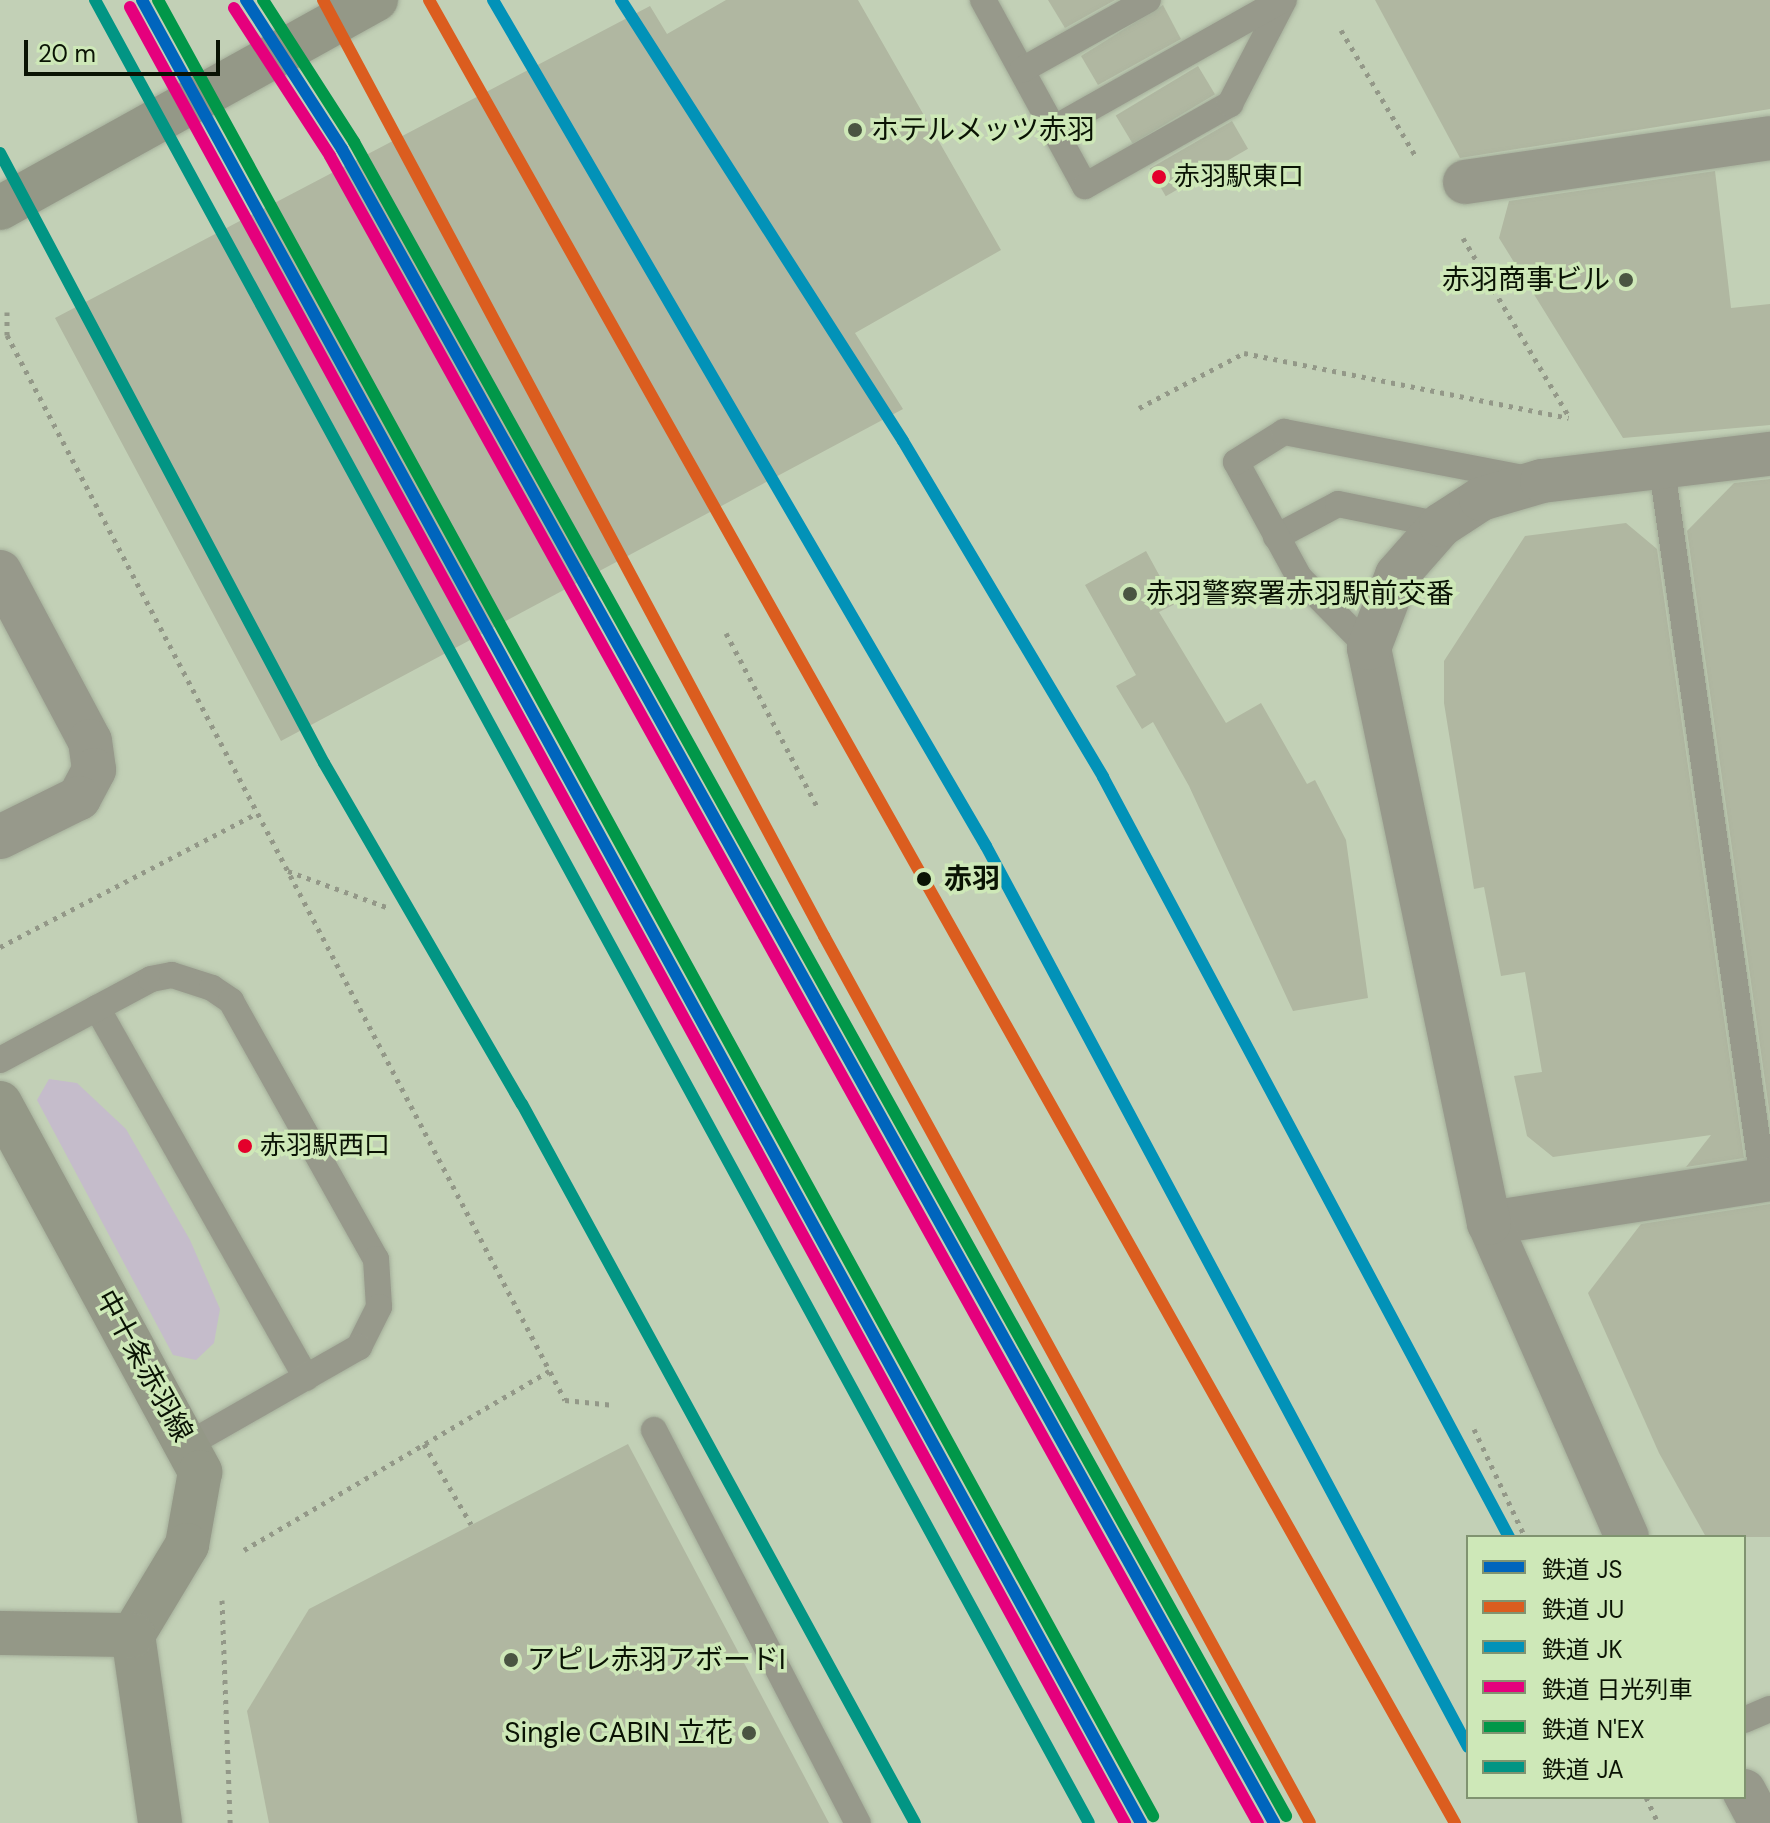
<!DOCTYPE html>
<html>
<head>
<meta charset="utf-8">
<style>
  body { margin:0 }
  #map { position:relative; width:1770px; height:1823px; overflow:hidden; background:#c2d0b6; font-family:"DM Sans","Noto Sans JP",sans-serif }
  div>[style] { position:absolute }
  .green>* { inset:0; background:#c5bccb }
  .building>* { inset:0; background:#b0b7a1; transform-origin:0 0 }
  .path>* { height:5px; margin-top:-2.5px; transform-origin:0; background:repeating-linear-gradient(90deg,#939888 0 4px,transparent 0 10px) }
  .roads { filter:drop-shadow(0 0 2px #a5af9b) drop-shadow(0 0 2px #a5af9b) }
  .lane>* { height:26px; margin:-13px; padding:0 13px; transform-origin:13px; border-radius:13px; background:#97998b }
  .street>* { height:44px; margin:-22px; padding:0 22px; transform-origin:22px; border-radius:22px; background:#97998b }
  .secondary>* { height:44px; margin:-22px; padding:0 22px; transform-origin:22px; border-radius:22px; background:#949887 }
  .rail-1>* { height:12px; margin:-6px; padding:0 6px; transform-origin:6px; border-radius:6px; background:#0065bd }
  .rail-2>* { height:12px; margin:-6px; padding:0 6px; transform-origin:6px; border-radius:6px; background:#db5d1f }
  .rail-3>* { height:12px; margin:-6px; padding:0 6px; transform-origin:6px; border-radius:6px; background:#0292b8 }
  .rail-4>* { height:12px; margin:-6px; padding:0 6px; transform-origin:6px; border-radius:6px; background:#e5007d }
  .rail-5>* { height:12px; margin:-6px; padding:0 6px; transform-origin:6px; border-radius:6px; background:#019749 }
  .rail-6>* { height:12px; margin:-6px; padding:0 6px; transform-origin:6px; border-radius:6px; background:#029584 }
  .dots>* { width:22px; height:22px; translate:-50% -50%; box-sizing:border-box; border:4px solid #cee8b8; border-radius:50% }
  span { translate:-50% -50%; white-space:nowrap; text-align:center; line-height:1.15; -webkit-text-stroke:7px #cee8b8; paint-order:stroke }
  .bus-label { font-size:26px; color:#0a1304 }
  .left { translate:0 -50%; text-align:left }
  .poi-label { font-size:28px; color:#0a1304 }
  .right { translate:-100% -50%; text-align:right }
  .stop-label { font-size:28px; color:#0a1304; font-weight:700 }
  .street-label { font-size:28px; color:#0a1304 }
  .legend { position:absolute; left:1466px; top:1535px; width:280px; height:264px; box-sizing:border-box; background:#cee8b8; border:2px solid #809370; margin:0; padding:10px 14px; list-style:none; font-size:24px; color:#0a1304 }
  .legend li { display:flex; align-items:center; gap:16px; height:40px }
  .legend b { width:40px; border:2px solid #809370 }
  .scale { position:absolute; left:24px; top:40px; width:196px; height:36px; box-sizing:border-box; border:4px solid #0a1304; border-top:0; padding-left:10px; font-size:24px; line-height:28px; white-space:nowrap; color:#0a1304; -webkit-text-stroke:6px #cee8b8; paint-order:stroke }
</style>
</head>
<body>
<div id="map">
  <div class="green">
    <i style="clip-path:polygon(49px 1079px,77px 1083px,126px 1129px,190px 1240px,220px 1309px,214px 1343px,196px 1360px,173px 1355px,37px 1100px)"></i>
  </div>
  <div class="building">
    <i style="clip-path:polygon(726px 0,858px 0,1001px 250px,855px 333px,903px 409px,281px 741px,55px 318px,650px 6px,667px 34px)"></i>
    <i style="clip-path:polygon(1048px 0,1115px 0,1065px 28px)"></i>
    <i style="clip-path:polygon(1375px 0,1770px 0,1770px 109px,1460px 158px)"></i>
    <i style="clip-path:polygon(1163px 5px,1181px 39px,1098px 85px,1081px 56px)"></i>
    <i style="left:1198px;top:66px;width:33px;height:96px;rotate:59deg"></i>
    <i style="left:1232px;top:121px;width:32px;height:95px;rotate:60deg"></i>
    <i style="clip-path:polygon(1715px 171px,1731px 308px,1770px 304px,1770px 425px,1623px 438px,1499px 238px,1509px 201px)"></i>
    <i style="clip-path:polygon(1770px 479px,1770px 1116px,1687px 531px,1734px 483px)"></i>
    <i style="clip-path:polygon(1626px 523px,1657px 549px,1744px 1158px,1686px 1167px,1711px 1135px,1553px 1157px,1527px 1136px,1514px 1076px,1542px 1072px,1525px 972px,1501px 976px,1484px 887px,1474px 889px,1444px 703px,1444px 661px,1525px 536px)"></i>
    <i style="clip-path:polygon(1146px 551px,1175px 604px,1159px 612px,1226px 723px,1261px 703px,1307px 784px,1315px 780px,1346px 840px,1368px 998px,1293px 1011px,1189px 786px,1153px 722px,1142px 729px,1116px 686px,1136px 675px,1085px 585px)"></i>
    <i style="clip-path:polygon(1770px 1204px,1770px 1537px,1706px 1537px,1659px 1453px,1588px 1293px,1641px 1224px)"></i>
    <i style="clip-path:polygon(628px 1444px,829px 1823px,269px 1823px,247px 1711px,309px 1609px)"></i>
  </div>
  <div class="path">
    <i style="left:1341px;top:30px;width:147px;rotate:59.4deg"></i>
    <i style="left:1463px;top:238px;width:209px;rotate:59.3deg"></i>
    <i style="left:7px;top:312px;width:23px;rotate:90deg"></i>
    <i style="left:7px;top:335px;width:1202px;rotate:62.35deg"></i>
    <i style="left:565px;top:1400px;width:49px;rotate:5.8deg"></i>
    <i style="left:1139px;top:408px;width:119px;rotate:-27.6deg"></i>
    <i style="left:1244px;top:353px;width:331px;rotate:11.3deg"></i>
    <i style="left:726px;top:633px;width:198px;rotate:62.3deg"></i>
    <i style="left:288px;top:871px;width:108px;rotate:20.1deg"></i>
    <i style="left:0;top:947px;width:290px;rotate:-27.5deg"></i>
    <i style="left:1474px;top:1429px;width:119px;rotate:64.7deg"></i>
    <i style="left:424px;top:1444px;width:93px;rotate:59.6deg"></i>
    <i style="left:244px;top:1550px;width:354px;rotate:-30.4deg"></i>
    <i style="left:222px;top:1600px;width:223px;rotate:87.9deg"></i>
    <i style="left:1646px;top:1797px;width:29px;rotate:65deg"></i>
  </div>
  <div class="roads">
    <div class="lane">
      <i style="left:983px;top:0;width:212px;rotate:61.3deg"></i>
      <i style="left:1085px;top:186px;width:167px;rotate:-29.5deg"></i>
      <i style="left:1230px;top:104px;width:117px;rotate:-62.6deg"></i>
      <i style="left:1022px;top:70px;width:144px;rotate:-29.1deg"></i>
      <i style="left:1053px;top:129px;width:263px;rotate:-29.4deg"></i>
      <i style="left:1662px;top:469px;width:718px;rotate:81.92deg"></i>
      <i style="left:1276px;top:537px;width:70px;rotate:-28deg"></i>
      <i style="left:1338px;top:504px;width:105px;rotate:11.5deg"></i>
      <i style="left:1369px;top:648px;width:100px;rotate:-134.6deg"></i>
      <i style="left:1299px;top:577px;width:131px;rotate:-118.7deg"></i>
      <i style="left:1236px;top:462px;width:57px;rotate:-32deg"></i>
      <i style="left:1284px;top:432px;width:249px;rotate:10.9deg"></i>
      <i style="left:97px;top:1008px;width:425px;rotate:60.5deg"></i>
      <i style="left:0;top:1060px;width:171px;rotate:-28.2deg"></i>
      <i style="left:151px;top:979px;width:21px;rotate:-11deg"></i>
      <i style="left:172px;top:975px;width:42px;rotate:18deg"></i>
      <i style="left:212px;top:988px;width:23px;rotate:34deg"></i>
      <i style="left:231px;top:1001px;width:296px;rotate:60.7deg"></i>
      <i style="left:376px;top:1259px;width:48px;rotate:86.4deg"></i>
      <i style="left:379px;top:1307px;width:45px;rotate:116.6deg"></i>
      <i style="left:359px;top:1347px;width:198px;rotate:150.3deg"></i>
      <i style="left:654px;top:1430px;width:443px;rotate:62.6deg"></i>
      <i style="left:1744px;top:1720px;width:28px;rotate:-23deg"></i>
    </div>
    <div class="street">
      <i style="left:1465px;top:182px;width:308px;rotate:-8.2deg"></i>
      <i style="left:0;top:572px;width:191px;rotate:62deg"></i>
      <i style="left:90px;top:741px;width:29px;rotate:82deg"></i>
      <i style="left:94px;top:770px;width:32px;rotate:118deg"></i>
      <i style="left:79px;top:798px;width:88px;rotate:153.7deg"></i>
      <i style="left:1489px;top:1223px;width:284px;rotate:-8.9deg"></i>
      <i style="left:1627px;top:1537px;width:343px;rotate:-113.7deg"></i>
      <i style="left:1489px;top:1223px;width:587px;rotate:-101.79deg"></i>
      <i style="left:1369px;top:648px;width:78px;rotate:-69deg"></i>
      <i style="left:1397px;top:575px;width:67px;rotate:-48.7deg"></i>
      <i style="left:1441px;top:525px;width:48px;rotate:-33deg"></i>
      <i style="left:1481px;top:499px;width:64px;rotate:-16.4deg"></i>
      <i style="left:1542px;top:481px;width:230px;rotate:-6.8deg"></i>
      <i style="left:1744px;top:1791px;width:36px;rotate:62deg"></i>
    </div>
    <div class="secondary">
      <i style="left:0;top:208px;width:430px;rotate:-29deg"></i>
      <i style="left:0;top:1103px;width:420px;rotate:61.5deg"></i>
      <i style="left:200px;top:1472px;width:74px;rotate:100.1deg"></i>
      <i style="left:187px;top:1545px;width:105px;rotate:121deg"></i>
      <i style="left:133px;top:1635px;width:190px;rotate:81.8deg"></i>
      <i style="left:0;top:1633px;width:133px;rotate:0.9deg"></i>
    </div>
  </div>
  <div class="rail-1">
    <i style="left:142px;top:0;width:2079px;rotate:61.28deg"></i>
    <i style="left:246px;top:0;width:177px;rotate:57.2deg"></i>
    <i style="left:342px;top:149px;width:1916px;rotate:60.89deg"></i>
  </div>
  <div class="rail-2">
    <i style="left:323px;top:0;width:1062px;rotate:61.84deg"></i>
    <i style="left:824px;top:936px;width:1011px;rotate:61.28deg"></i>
    <i style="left:429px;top:0;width:2092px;rotate:60.63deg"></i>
  </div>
  <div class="rail-3">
    <i style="left:493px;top:0;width:979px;rotate:59.77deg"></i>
    <i style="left:986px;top:846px;width:1022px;rotate:61.85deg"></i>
    <i style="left:621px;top:0;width:523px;rotate:57.4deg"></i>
    <i style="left:903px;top:441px;width:391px;rotate:59.2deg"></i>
    <i style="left:1103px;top:777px;width:862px;rotate:61.89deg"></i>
  </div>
  <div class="rail-4">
    <i style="left:130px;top:7px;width:2071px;rotate:61.28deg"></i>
    <i style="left:234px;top:8px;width:176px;rotate:57deg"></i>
    <i style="left:330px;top:156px;width:1908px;rotate:60.9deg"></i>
  </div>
  <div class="rail-5">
    <i style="left:158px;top:0;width:2071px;rotate:61.28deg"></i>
    <i style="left:263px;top:0;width:169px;rotate:57.3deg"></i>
    <i style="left:354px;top:142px;width:1916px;rotate:60.89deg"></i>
  </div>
  <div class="rail-6">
    <i style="left:95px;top:0;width:2076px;rotate:61.4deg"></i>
    <i style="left:0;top:153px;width:691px;rotate:62.03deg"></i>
    <i style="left:324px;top:763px;width:394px;rotate:59.9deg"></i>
    <i style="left:522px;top:1104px;width:819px;rotate:61.34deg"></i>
  </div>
  <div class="dots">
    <i style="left:855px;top:130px;background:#4a5542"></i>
    <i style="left:1159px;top:177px;background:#e4002b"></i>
    <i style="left:1626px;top:280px;background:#4a5542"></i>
    <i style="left:1130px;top:594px;background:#4a5542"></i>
    <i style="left:924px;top:879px;background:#0a1304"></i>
    <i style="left:245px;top:1146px;background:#e4002b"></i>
    <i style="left:511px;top:1660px;background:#4a5542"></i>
    <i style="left:749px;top:1733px;background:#4a5542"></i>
  </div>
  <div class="bus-label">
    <span class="left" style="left:1174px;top:177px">赤羽駅東口</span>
    <span class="left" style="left:260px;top:1146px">赤羽駅西口</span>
  </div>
  <div class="poi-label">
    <span class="left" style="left:871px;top:130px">ホテルメッツ赤羽</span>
    <span class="right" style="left:1610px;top:280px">赤羽商事ビル</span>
    <span class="left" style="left:1146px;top:594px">赤羽警察署赤羽駅前交番</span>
    <span class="left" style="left:527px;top:1660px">アピレ赤羽アボードI</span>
    <span class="right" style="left:733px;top:1733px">Single CABIN 立花</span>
  </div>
  <div class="stop-label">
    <span class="left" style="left:944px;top:879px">赤羽</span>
  </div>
  <div class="street-label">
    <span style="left:144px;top:1366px;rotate:61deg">中十条赤羽線</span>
  </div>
  <ul class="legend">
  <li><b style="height:10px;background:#0065bd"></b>鉄道 JS</li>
  <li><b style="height:10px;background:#db5d1f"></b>鉄道 JU</li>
  <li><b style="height:10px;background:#0292b8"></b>鉄道 JK</li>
  <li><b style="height:10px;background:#e5007d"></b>鉄道 日光列車</li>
  <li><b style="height:10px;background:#019749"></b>鉄道 N'EX</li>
  <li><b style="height:10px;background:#029584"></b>鉄道 JA</li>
  </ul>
  <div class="scale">20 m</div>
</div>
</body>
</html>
